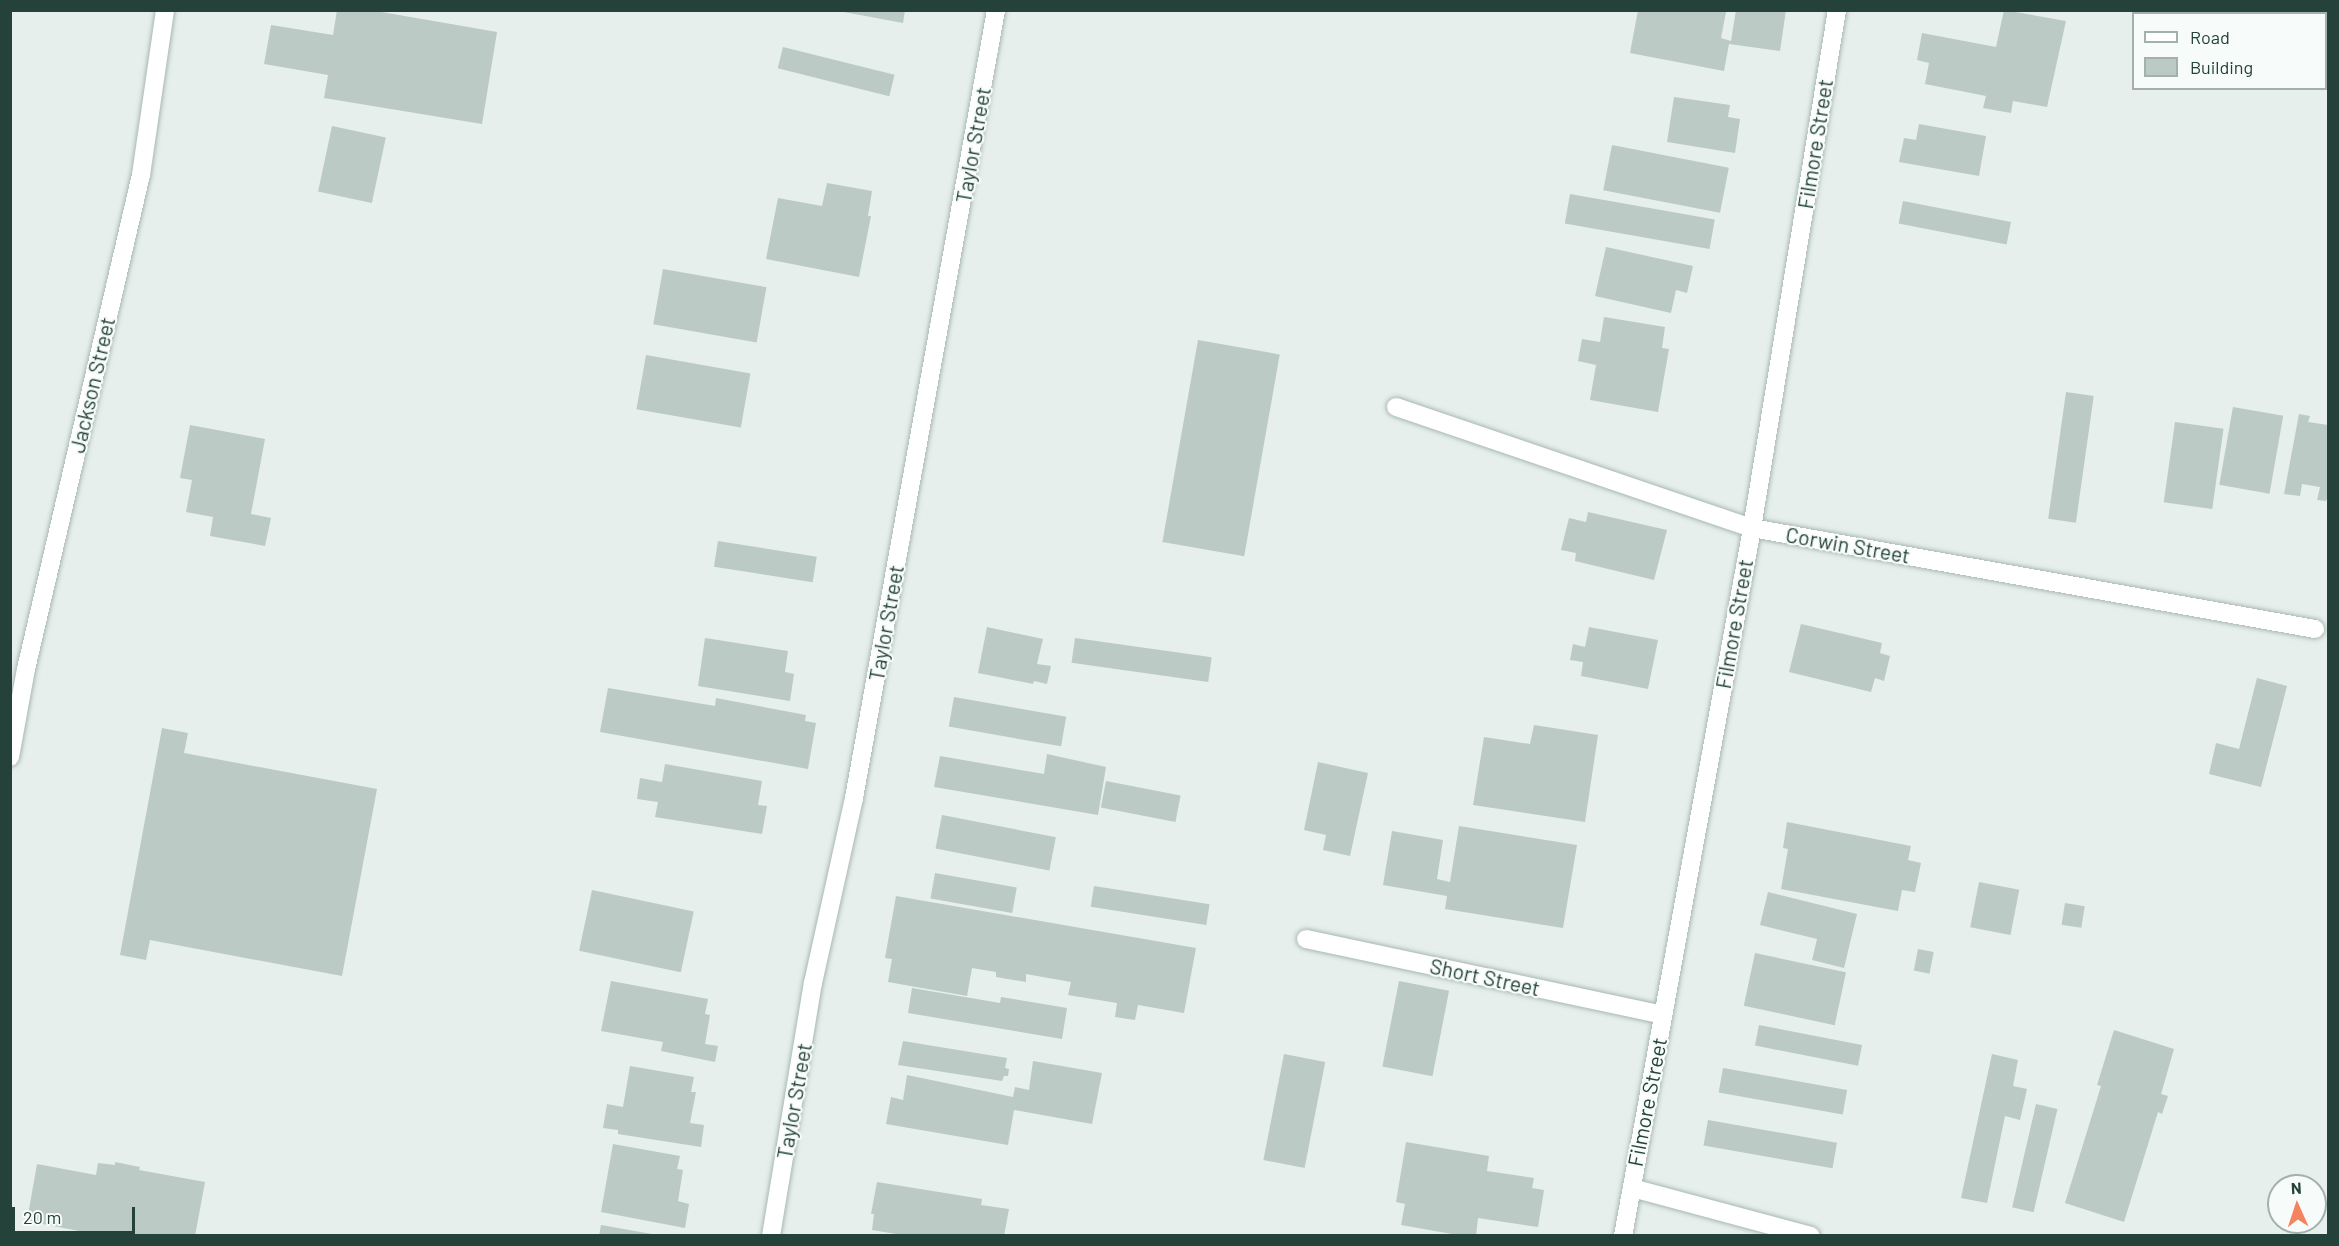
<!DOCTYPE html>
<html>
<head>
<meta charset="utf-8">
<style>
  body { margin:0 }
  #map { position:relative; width:2339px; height:1246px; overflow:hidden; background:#e6efeb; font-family:Barlow,sans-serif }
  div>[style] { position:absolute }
  .building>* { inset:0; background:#bbcac4; transform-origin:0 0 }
  .roads { filter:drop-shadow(0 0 2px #a8b8b2) drop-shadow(0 0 2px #a8b8b2) }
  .street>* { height:18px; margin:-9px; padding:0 9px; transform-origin:9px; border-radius:9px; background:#fff }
  .secondary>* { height:18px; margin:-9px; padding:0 9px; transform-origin:9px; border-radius:9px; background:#fff }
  span { translate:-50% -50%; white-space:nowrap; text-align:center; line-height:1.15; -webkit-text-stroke:4.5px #f7fbf9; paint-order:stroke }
  .street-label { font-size:21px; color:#24423a }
  .frame { position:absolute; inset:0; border:12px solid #24423a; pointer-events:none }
  .legend { position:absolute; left:2132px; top:12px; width:195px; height:78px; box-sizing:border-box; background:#f7fbf9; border:2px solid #a3b1ad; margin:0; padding:8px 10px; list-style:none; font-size:18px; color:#24423a }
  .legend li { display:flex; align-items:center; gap:12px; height:30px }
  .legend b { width:30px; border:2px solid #a3b1ad }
  .north { position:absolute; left:2267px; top:1174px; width:60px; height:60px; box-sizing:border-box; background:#f7fbf9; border:2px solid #a3b1ad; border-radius:50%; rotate:357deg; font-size:16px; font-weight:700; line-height:24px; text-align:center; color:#24423a }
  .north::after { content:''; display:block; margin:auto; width:21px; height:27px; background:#f4845f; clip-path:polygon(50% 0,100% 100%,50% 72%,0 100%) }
  .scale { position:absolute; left:12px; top:1207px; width:123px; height:27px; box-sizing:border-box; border:3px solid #24423a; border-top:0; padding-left:8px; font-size:18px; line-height:21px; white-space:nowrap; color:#24423a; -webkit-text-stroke:4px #f7fbf9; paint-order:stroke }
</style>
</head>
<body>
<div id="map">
  <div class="building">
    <i style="clip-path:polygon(337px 10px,370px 10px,497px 32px,482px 124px,324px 98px,328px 75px,264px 64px,271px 25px,333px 35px)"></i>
    <i style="clip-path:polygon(833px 10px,905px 10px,903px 23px)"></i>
    <i style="clip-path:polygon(1638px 10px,1726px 12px,1721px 38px,1731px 41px,1736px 10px,1786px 10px,1780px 51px,1729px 44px,1724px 71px,1630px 53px)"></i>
    <i style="clip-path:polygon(2004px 10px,2066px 21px,2047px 107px,2013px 101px,2011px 113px,1983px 108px,1986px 96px,1925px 84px,1929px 63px,1917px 60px,1922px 33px,1996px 47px)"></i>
    <i style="left:783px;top:47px;width:115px;height:22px;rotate:14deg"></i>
    <i style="clip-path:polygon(1674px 97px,1730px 105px,1728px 117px,1740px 119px,1735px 153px,1667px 142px)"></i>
    <i style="clip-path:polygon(1919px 124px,1986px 136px,1979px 176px,1899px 162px,1904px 138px,1916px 140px)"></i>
    <i style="left:332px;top:126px;width:55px;height:67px;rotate:12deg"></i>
    <i style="left:1612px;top:145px;width:119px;height:46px;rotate:11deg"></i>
    <i style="clip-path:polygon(827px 183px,872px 191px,868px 216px,871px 216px,859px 277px,766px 259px,778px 198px,822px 206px)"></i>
    <i style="left:1570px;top:194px;width:147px;height:30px;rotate:10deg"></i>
    <i style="left:1903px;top:201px;width:110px;height:23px;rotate:11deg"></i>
    <i style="clip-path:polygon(1606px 247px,1693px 266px,1687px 293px,1676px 290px,1671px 313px,1595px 296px)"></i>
    <i style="left:663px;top:269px;width:105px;height:56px;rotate:10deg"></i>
    <i style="clip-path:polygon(1604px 317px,1665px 327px,1662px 348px,1669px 349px,1658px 412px,1590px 400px,1596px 365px,1578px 361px,1582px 339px,1600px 342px)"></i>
    <i style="left:1198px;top:340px;width:83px;height:205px;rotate:10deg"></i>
    <i style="left:646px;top:355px;width:106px;height:55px;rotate:10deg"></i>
    <i style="left:2066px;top:392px;width:28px;height:128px;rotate:8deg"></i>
    <i style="left:2233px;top:407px;width:51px;height:79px;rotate:10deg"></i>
    <i style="clip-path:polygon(2299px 414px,2310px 416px,2308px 422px,2328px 425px,2328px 496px,2326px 501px,2317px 500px,2320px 487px,2302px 484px,2300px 496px,2284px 494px)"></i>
    <i style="left:2175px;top:422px;width:49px;height:81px;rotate:8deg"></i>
    <i style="clip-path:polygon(190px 425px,265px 439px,251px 514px,271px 518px,265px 546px,210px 536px,213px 517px,186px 512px,192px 480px,180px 478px)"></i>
    <i style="clip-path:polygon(1588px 512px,1667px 530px,1654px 580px,1575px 561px,1576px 553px,1561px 550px,1569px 518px,1586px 522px)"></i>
    <i style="left:718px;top:541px;width:100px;height:26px;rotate:9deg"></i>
    <i style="clip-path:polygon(1801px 624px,1882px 643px,1880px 653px,1890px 656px,1884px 681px,1875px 678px,1871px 692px,1789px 672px)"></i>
    <i style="clip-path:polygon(987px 627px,1043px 639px,1037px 664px,1051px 666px,1047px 684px,1034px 681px,1033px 684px,978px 673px)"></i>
    <i style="clip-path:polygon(1589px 627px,1658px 640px,1648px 689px,1581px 676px,1583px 662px,1570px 660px,1573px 644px,1585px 647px)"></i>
    <i style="clip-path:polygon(705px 638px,788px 651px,785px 672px,794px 674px,790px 701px,698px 686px)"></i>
    <i style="left:1075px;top:638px;width:138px;height:25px;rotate:8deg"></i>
    <i style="clip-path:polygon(2257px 678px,2287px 686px,2261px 787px,2209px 774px,2216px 743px,2239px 749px)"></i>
    <i style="clip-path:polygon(608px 688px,715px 706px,716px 698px,806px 715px,805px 721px,816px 723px,808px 769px,600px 732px)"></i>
    <i style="left:954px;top:697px;width:114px;height:30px;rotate:10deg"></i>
    <i style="clip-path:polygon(1534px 725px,1598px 735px,1585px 822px,1473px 805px,1484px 737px,1530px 744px)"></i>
    <i style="clip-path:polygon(162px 728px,188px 733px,184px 753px,377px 789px,342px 976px,150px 940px,146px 960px,120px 955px)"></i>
    <i style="clip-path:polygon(1047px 754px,1106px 767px,1098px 815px,934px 787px,940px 756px,1044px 774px)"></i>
    <i style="clip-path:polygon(1318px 762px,1368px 773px,1350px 856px,1323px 850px,1326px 835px,1304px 830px)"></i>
    <i style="clip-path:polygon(665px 764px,762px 781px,758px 805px,767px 806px,762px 834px,655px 817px,658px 802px,637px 799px,640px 778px,662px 782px)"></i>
    <i style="left:1106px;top:781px;width:76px;height:27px;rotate:11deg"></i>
    <i style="left:942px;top:815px;width:116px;height:34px;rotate:11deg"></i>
    <i style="clip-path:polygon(1787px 822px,1911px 846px,1908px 860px,1921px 863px,1915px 892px,1902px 890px,1898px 911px,1781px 889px,1788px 849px,1783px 848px)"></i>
    <i style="clip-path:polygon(1459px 826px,1577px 845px,1563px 928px,1445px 909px,1447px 896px,1383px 885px,1392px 831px,1443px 840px,1437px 879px,1450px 882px)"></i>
    <i style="left:935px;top:873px;width:83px;height:26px;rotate:10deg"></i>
    <i style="left:1979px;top:882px;width:41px;height:46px;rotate:11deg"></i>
    <i style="left:1094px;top:886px;width:117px;height:21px;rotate:9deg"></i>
    <i style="left:592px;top:890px;width:104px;height:62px;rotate:12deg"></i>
    <i style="clip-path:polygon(1768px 892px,1857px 914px,1844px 968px,1812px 960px,1817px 939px,1760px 925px)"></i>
    <i style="clip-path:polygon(896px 896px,1196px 948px,1184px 1013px,1138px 1005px,1135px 1020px,1115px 1017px,1117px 1003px,1068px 995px,1071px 982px,1026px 974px,1026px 982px,996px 977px,996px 972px,972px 968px,967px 996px,888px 982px,892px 959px,885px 958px)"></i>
    <i style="left:2065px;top:903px;width:20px;height:22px;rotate:9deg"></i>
    <i style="left:1918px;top:949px;width:16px;height:22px;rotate:11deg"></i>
    <i style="left:1755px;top:953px;width:93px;height:54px;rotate:12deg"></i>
    <i style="clip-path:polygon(611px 981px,708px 999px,705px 1014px,710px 1015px,705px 1044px,718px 1046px,715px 1062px,661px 1051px,663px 1042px,601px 1031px)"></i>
    <i style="left:1399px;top:981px;width:51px;height:87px;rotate:11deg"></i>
    <i style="clip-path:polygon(912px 988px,1000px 1003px,1001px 997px,1067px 1008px,1062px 1039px,908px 1013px)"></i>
    <i style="left:1759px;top:1025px;width:105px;height:21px;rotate:11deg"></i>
    <i style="clip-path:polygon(2114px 1030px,2174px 1049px,2161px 1094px,2168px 1096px,2162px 1114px,2158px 1112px,2124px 1222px,2065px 1203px,2101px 1086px,2097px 1085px)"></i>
    <i style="clip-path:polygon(903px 1041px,1007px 1058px,1005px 1068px,1009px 1069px,1008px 1076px,1004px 1076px,1002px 1081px,898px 1065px)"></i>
    <i style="left:1284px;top:1054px;width:42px;height:108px;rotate:11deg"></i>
    <i style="clip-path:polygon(1992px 1054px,2018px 1060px,2013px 1086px,2027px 1089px,2020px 1120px,2005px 1116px,1987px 1203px,1961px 1198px)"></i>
    <i style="clip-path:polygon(1033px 1061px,1102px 1073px,1092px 1124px,1014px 1110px,1008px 1145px,886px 1124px,891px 1097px,903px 1100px,907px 1075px,1013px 1097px,1015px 1087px,1029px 1090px)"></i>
    <i style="clip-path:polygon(630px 1066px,694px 1077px,691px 1092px,696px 1092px,690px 1123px,704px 1125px,701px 1147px,618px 1134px,618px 1130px,603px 1128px,607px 1104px,623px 1107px)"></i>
    <i style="left:1723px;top:1068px;width:126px;height:25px;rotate:10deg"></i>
    <i style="left:2036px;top:1104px;width:22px;height:106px;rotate:13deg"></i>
    <i style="left:1708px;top:1120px;width:131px;height:26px;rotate:10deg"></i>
    <i style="clip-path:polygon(1406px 1142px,1489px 1156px,1487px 1171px,1534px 1178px,1532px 1188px,1544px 1190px,1538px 1227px,1478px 1218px,1476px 1236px,1463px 1236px,1401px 1225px,1405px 1204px,1396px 1202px)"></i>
    <i style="clip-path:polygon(613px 1144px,680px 1156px,677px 1169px,683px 1170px,678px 1201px,689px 1204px,685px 1228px,601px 1212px)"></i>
    <i style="clip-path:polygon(115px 1162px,140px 1167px,139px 1170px,205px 1182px,195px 1236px,105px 1236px,27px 1221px,37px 1164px,96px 1175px,98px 1163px,115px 1165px)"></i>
    <i style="clip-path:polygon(877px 1182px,982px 1199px,981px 1205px,1009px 1209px,1004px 1236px,908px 1236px,872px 1230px,874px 1214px,871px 1214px)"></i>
    <i style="clip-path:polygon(601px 1225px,652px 1234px,652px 1236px,599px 1236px)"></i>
  </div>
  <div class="roads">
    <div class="street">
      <i style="left:1396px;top:407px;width:376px;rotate:18.8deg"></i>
      <i style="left:1752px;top:528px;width:572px;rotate:10.17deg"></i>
      <i style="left:10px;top:757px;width:89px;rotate:-79.7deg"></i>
      <i style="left:26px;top:669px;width:507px;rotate:-76.9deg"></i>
      <i style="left:141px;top:175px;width:167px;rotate:-81.7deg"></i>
      <i style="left:1306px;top:939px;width:365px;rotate:12deg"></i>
      <i style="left:1632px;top:1188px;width:185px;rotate:15deg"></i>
      <i style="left:771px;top:1236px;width:256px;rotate:-80.6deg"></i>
      <i style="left:813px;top:983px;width:189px;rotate:-77.5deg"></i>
      <i style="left:854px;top:798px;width:801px;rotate:-79.78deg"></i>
    </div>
    <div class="secondary">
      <i style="left:1623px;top:1236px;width:720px;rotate:-79.67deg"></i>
      <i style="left:1752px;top:528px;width:525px;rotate:-80.68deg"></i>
    </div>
  </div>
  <div class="street-label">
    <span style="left:1815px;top:144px;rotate:-81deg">Filmore Street</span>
    <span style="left:973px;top:145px;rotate:-80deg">Taylor Street</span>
    <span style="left:92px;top:385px;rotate:-77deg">Jackson Street</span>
    <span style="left:1848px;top:545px;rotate:10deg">Corwin Street</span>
    <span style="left:886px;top:623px;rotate:-80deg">Taylor Street</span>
    <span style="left:1734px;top:624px;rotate:-80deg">Filmore Street</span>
    <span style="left:1485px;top:977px;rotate:12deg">Short Street</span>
    <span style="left:794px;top:1101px;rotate:-80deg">Taylor Street</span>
    <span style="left:1647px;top:1102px;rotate:-79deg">Filmore Street</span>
  </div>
  <div class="frame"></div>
  <ul class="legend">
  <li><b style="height:8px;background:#fff"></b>Road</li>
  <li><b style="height:16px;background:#bbcac4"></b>Building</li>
  </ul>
  <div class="north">N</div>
  <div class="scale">20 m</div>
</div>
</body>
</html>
